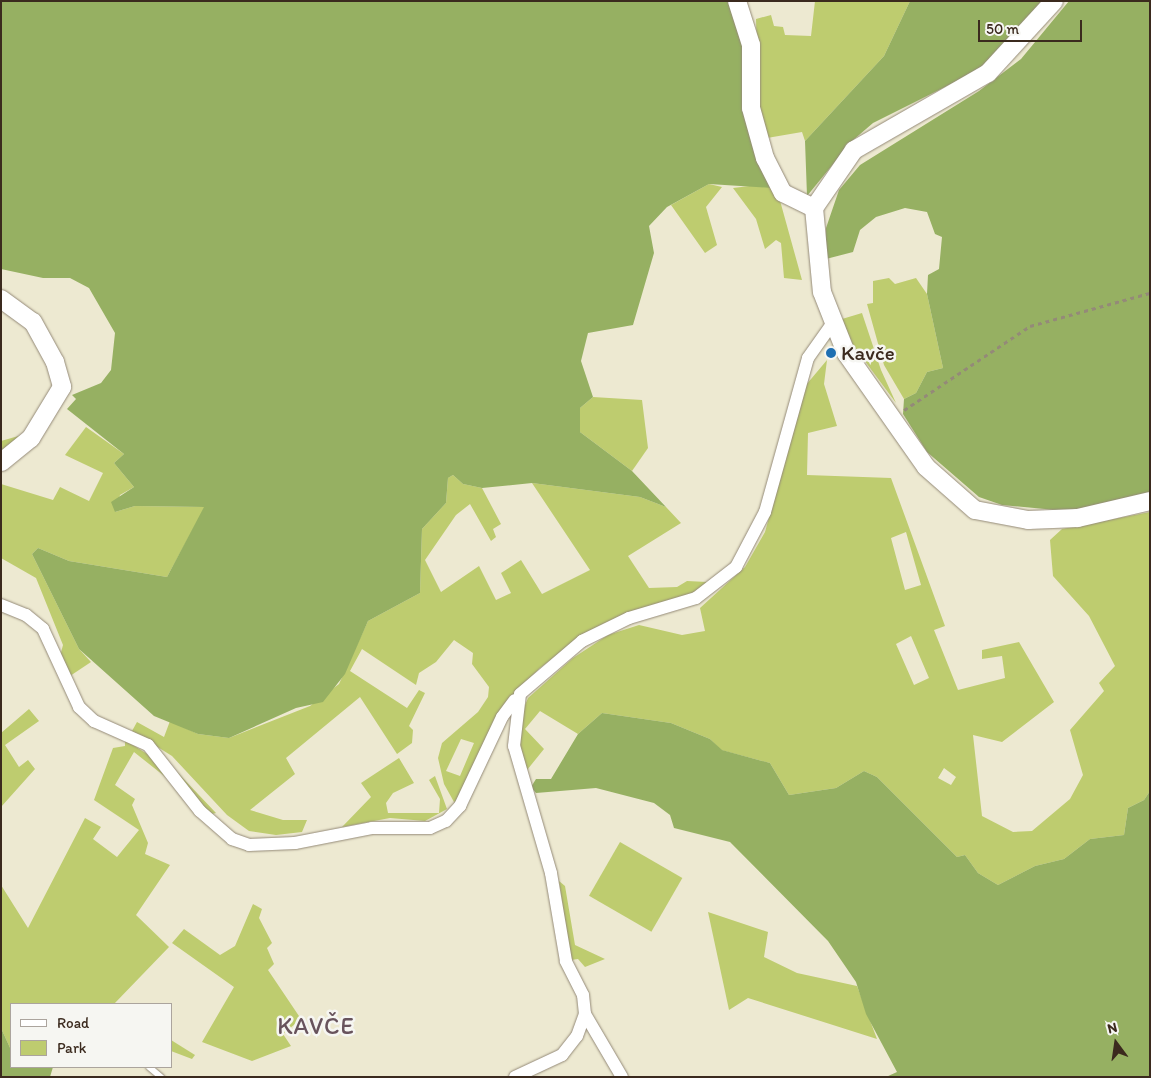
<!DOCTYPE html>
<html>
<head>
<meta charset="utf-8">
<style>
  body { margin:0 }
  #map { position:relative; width:1151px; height:1078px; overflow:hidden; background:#ede9d1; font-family:Itim,sans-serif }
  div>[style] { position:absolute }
  .green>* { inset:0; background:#becc6f; transform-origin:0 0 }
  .forest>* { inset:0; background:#96b062 }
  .path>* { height:2.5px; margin-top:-1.25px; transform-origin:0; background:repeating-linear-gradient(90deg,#948a78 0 4px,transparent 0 8px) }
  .roads { filter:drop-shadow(0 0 1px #948a78) drop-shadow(0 0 1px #948a78) }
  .lane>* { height:6px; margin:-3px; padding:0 3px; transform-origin:3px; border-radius:3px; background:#fff }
  .street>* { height:12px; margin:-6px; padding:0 6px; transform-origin:6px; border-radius:6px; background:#fff }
  .secondary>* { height:18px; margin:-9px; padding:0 9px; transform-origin:9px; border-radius:9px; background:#fff }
  .dots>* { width:14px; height:14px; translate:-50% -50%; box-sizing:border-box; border:2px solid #f6f6f2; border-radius:50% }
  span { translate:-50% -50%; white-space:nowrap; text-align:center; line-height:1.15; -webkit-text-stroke:5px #f6f6f2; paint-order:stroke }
  .poi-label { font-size:21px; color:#3b2a1e }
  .left { translate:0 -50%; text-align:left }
  .quarter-label { font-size:24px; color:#68535c; letter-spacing:1px }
  .frame { position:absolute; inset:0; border:2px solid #3b2a1e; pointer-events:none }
  .legend { position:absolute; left:10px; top:1003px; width:162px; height:65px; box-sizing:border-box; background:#f6f6f2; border:1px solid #aba49d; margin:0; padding:6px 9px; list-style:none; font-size:15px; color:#3b2a1e }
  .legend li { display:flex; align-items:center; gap:10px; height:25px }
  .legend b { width:25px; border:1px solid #aba49d }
  .north { position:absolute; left:1091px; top:1018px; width:50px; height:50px; -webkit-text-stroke:4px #f6f6f2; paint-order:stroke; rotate:346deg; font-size:14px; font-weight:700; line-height:20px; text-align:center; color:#3b2a1e }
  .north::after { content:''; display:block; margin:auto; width:18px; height:22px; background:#3b2a1e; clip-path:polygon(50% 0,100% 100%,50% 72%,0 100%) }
  .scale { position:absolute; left:978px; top:20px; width:104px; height:22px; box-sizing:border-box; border:2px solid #3b2a1e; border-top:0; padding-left:6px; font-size:15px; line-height:18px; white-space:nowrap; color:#3b2a1e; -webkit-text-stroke:4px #f6f6f2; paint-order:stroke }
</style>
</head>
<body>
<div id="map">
  <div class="green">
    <i style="clip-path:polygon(815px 1px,910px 1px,884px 56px,805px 141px,802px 132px,767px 138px,758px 99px,756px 19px,771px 15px,774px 26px,783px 27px,785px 35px,811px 36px)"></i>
    <i style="clip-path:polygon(709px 184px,722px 187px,706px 207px,717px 245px,705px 253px,671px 205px)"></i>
    <i style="clip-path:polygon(758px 185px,772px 188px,779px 197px,802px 280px,784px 278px,781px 243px,776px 240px,765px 249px,756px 219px,733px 188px)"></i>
    <i style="clip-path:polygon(889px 278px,895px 284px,916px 278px,927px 294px,943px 368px,927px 372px,916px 393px,904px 399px,884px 365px,867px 304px,873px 303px,873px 281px)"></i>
    <i style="clip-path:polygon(862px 313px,881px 370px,896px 403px,853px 345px,842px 319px)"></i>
    <i style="clip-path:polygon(evenodd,827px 360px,824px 384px,837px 426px,808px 433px,807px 475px,891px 478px,945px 626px,934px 630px,958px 690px,1005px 678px,1002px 656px,982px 659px,982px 650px,1019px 642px,1054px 702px,1002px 742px,973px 735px,982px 816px,1013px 832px,1032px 831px,1070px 799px,1083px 775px,1070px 730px,1104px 691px,1099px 683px,1115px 666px,1089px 616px,1053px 576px,1050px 540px,1062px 529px,1150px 512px,1150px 791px,1144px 800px,1128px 808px,1124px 835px,1090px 839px,1064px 859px,1035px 866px,998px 885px,978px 873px,965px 855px,957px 857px,877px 777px,864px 771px,836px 788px,789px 795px,770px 763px,721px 750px,710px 739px,671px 723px,602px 713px,578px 734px,540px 711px,525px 729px,544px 749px,523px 775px,517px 724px,528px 698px,573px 658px,608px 635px,639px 625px,682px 635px,705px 631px,700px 608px,745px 567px,765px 532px,806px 385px,827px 360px,906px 532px,921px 585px,905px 590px,891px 538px,906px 532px,827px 360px,911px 636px,929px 678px,914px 685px,896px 644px,911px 636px,827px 360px,944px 768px,956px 777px,951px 785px,938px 778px,944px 768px)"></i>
    <i style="clip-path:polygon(593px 397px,642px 400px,648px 448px,632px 471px,580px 432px,580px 408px)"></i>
    <i style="clip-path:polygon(86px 427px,124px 454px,114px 463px,134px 487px,120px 495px,115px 512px,135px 506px,205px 507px,167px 577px,69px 561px,38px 548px,32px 554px,79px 649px,91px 662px,64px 680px,58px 664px,63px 645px,36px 578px,1px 558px,1px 484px,53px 500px,60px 487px,89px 501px,103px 473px,65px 455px)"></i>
    <i style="clip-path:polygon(29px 433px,1px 459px,1px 441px)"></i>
    <i style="clip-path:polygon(evenodd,453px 475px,463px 484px,482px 488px,501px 524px,493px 529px,496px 537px,491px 541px,470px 504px,456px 515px,425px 560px,441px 592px,479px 566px,496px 600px,511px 593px,501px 573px,521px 560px,542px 594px,590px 570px,532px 483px,640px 497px,666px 507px,681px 523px,628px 556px,649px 588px,677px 587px,687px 581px,707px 582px,709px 586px,581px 637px,540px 668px,514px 694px,459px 801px,454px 802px,444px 784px,438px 758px,442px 743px,478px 712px,488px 697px,489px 687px,472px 664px,473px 653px,454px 640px,436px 662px,419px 673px,416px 685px,362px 649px,350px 671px,407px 708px,419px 690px,425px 693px,409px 726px,413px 730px,412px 743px,397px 754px,360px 697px,286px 758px,295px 774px,250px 810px,283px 820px,307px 820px,302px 832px,276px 835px,249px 831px,227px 815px,172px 756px,132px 731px,137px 722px,164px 737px,170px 721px,198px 734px,229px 738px,310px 706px,339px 684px,368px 621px,420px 593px,422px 529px,446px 503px,448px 478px,453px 475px,461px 739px,474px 743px,460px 776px,446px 771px,461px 739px)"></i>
    <i style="clip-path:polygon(29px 709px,39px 721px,5px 745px,19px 767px,28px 760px,35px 769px,1px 807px,1px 733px)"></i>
    <i style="clip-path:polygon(125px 740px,179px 774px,216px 813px,212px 814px,134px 752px,115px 785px,135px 799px,132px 805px,148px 843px,145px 854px,170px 865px,136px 915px,169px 947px,114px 1004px,11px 1004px,11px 1050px,1px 1028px,1px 885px,28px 928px,85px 818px,101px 827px,93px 839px,117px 857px,139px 830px,94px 800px,113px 748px,125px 746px)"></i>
    <i style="clip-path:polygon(399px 758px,414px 783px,393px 793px,386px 803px,388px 813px,439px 813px,440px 799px,429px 780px,435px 776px,447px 809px,425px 821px,390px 818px,342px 827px,371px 797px,361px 783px)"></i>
    <i style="left:620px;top:842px;width:72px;height:62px;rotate:30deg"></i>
    <i style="clip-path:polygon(559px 881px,565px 886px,575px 945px,605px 959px,585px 967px,578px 959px,571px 960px)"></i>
    <i style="clip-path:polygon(253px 904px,262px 909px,259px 918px,272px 943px,267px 948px,274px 964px,268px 970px,301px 1019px,283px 1034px,291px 1046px,252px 1061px,202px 1042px,234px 987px,172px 943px,184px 929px,220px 955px,235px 946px)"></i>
    <i style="clip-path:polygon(708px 912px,768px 932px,764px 957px,797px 973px,857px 986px,877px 1039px,748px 998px,729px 1010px)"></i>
    <i style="clip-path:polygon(171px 1040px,195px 1055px,192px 1059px,171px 1051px)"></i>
  </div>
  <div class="forest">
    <i style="clip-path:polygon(1px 1px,729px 1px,739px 13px,772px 188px,709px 184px,667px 207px,649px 226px,654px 253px,633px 325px,588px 333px,581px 361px,593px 397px,580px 408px,580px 432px,632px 471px,666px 507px,640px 497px,532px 483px,482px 488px,463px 484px,453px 475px,448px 478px,446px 503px,422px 529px,420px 593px,368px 621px,345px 674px,323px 702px,296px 708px,229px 738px,198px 734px,154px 716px,79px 649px,32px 554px,38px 548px,69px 561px,167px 577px,204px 507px,135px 506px,115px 512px,111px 502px,134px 487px,114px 463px,124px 454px,67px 409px,76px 399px,72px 395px,101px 383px,111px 370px,115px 333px,89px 288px,70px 278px,43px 278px,1px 269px)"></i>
    <i style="clip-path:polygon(910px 1px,1047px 1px,1008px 45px,975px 72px,873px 123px,852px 141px,807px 196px,805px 141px,884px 56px)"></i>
    <i style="clip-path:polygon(1069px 1px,1150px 1px,1150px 496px,1066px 511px,1002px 505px,979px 497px,927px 452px,903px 414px,904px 399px,916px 393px,927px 372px,943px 368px,927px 294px,928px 275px,939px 269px,942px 237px,935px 234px,927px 212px,905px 208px,876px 217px,860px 230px,853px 252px,826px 259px,826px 228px,839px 190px,860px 165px,979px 91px,1021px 59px)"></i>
    <i style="clip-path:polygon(602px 713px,671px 723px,710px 739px,722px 750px,770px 763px,789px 795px,836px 788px,864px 771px,877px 777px,957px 857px,965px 855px,978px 873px,998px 885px,1035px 866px,1064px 859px,1090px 839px,1124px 835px,1128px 808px,1144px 800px,1150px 791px,1150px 1077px,886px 1077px,897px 1072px,866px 1014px,856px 982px,828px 941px,730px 842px,674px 828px,670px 815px,654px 803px,596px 788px,536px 793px,531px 787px,536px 779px,551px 779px,578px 734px)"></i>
    <i style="clip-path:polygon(1px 1028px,11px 1050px,11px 1067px,53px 1067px,50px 1077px,1px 1077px)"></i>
  </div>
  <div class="path">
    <i style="left:904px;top:410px;width:151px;rotate:-33.7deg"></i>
    <i style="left:1030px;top:326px;width:124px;rotate:-15.4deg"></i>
  </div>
  <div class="roads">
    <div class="lane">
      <i style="left:149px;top:1067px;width:16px;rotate:40deg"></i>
    </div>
    <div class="street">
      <i style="left:1px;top:605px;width:27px;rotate:22deg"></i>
      <i style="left:26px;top:615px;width:22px;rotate:39deg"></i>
      <i style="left:43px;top:629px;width:86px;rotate:65.2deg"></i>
      <i style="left:79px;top:707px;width:21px;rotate:43deg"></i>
      <i style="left:94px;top:721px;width:59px;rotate:24deg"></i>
      <i style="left:148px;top:745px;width:84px;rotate:51.8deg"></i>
      <i style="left:200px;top:811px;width:43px;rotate:41.2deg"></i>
      <i style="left:232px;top:839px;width:18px;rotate:19deg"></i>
      <i style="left:249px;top:845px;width:46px;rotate:-2.5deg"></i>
      <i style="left:295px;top:843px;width:78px;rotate:-11deg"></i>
      <i style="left:372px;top:828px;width:58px"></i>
      <i style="left:430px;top:828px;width:17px;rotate:-24deg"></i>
      <i style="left:446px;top:821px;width:21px;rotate:-47deg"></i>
      <i style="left:460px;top:806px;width:98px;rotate:-64.7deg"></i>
      <i style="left:502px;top:717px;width:21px;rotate:-53deg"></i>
      <i style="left:585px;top:1014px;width:73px;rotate:59.6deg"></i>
      <i style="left:515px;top:1077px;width:52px;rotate:-25.1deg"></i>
      <i style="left:562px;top:1055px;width:24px;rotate:-52deg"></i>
      <i style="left:577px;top:1036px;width:23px;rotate:-70deg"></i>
      <i style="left:585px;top:1014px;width:19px;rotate:-96deg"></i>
      <i style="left:583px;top:995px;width:38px;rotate:-117deg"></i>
      <i style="left:566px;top:961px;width:89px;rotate:-99.7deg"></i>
      <i style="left:551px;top:873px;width:132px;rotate:-106.2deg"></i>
      <i style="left:514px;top:746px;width:52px;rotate:-83.4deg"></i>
      <i style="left:520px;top:694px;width:82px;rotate:-40.5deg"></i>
      <i style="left:582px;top:641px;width:52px;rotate:-26.1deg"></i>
      <i style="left:629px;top:618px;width:70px;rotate:-16.6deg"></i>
      <i style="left:696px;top:598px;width:51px;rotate:-37.8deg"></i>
      <i style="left:736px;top:567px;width:62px;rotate:-62.2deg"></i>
      <i style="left:765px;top:512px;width:160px;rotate:-74.4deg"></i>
      <i style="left:808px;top:358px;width:42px;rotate:-54.8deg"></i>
    </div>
    <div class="secondary">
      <i style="left:737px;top:1px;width:46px;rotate:72.3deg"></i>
      <i style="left:751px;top:45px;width:63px;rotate:90deg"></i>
      <i style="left:751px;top:108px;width:52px;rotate:74.4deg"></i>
      <i style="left:765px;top:158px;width:39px;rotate:63deg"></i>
      <i style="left:783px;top:193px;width:34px;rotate:26deg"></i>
      <i style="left:1054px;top:1px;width:98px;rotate:132.5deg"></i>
      <i style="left:988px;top:73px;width:155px;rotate:150.1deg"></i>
      <i style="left:854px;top:150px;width:70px;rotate:124.6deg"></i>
      <i style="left:814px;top:208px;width:84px;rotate:84.6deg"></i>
      <i style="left:822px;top:292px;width:66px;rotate:68.5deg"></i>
      <i style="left:846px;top:353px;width:139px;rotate:54.9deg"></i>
      <i style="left:926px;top:467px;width:65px;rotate:41.3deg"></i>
      <i style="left:975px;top:510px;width:54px;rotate:10.7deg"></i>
      <i style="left:1028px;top:520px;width:50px;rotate:-2.3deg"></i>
      <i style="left:1078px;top:518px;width:74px;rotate:-13.3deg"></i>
      <i style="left:1px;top:299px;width:39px;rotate:36deg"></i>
      <i style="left:33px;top:322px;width:46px;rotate:61.2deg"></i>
      <i style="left:55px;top:362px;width:26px;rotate:74deg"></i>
      <i style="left:62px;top:387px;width:60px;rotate:121.3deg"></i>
      <i style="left:31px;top:438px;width:38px;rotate:141deg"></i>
    </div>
  </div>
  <div class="dots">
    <i style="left:831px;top:353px;background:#1f6fb2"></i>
  </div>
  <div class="poi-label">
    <span class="left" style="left:841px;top:353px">Kavče</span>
  </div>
  <div class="quarter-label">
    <span style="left:316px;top:1026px">KAVČE</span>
  </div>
  <div class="frame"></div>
  <ul class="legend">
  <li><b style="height:6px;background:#fff"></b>Road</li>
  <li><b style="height:14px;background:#becc6f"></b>Park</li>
  </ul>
  <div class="north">N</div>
  <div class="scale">50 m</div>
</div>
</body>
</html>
